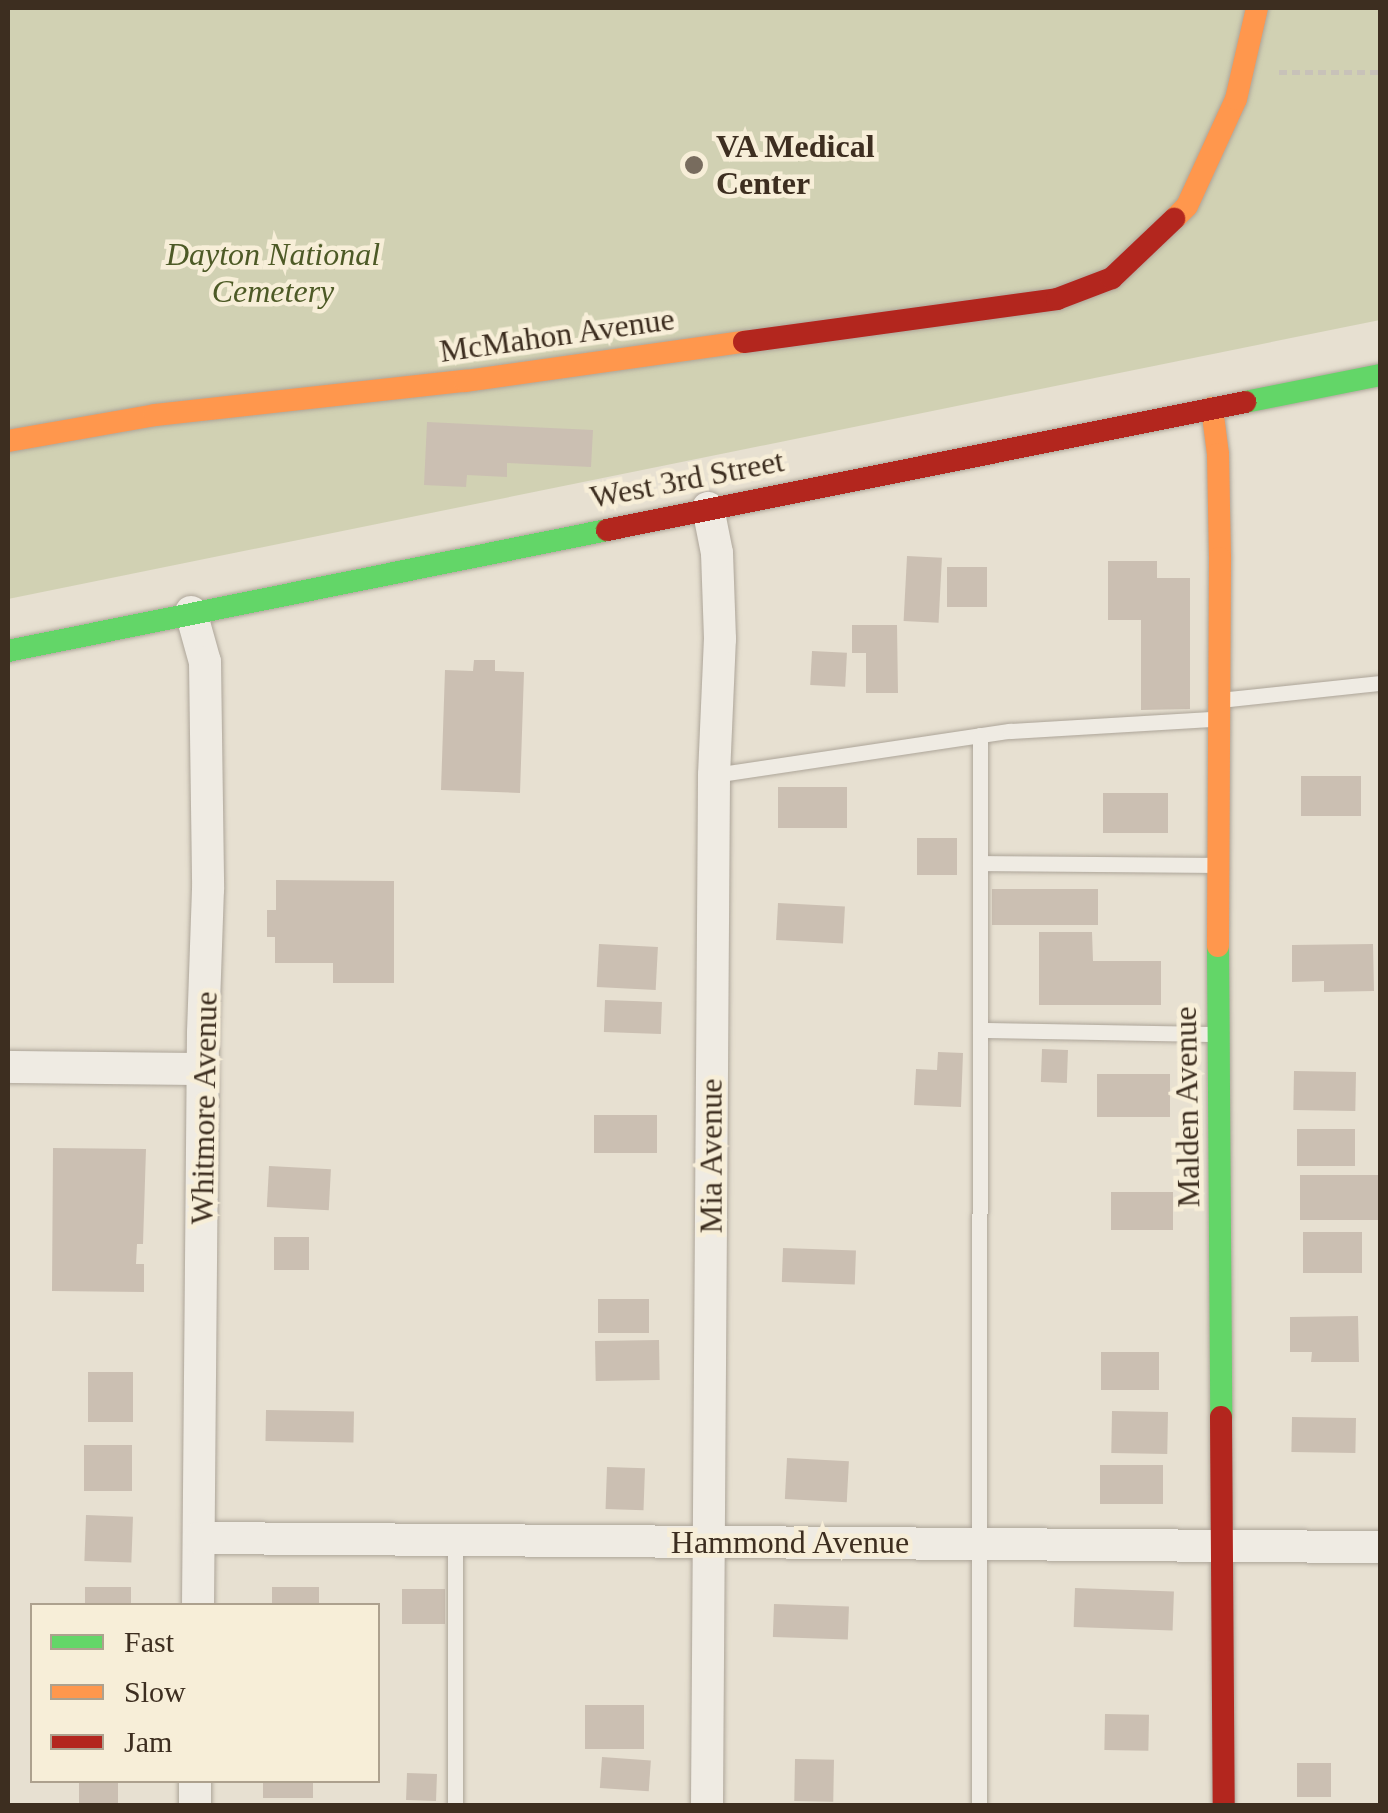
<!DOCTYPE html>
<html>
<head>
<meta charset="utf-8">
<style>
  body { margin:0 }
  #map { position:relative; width:1388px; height:1813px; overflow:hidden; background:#e7e0d1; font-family:Georgia,serif }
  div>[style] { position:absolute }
  .cemetery>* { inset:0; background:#d1d1b3 }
  .building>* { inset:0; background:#cbbfb2; transform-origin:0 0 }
  .path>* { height:5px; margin-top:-2.5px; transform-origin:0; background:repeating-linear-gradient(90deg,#c8c2b9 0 8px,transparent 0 13px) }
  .roads { filter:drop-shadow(0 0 2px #ada599) drop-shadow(0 0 2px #ada599) }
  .lane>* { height:15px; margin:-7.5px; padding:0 7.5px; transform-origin:7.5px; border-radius:7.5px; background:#efebe3 }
  .street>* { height:32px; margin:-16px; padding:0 16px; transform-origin:16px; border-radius:16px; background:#efebe3 }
  .fast>* { height:22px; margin:-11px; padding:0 11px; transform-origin:11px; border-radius:11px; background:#63d668 }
  .slow>* { height:22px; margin:-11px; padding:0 11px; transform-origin:11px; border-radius:11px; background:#ff974d }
  .jam>* { height:22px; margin:-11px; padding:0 11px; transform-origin:11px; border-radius:11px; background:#b3261e }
  .dots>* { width:28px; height:28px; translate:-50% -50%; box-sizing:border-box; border:5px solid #f7eed8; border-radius:50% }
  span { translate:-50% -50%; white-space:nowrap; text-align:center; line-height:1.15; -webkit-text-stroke:9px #f7eed8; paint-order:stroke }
  .poi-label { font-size:32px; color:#3d2e20; font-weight:700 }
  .left { translate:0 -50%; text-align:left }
  .park-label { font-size:32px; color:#4d5a26; font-style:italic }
  .street-label { font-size:32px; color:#3d2e20 }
  .frame { position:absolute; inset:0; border:10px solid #3d2e20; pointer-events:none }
  .legend { position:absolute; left:30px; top:1603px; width:350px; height:180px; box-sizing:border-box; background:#f7eed8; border:2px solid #ada18e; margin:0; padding:12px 18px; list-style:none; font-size:30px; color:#3d2e20 }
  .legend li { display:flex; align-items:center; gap:20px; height:50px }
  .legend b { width:50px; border:2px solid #ada18e }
</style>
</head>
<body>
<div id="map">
  <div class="cemetery">
    <i style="clip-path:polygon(8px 8px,1380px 8px,1380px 320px,8px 599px)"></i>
  </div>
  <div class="building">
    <i style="clip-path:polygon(427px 422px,593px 430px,591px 467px,507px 463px,507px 477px,467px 475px,466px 487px,424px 485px)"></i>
    <i style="left:907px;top:556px;width:35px;height:65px;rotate:3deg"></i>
    <i style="clip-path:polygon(1108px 561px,1157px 561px,1157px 578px,1190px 578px,1190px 709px,1141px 710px,1141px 620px,1108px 620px)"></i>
    <i style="left:947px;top:567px;width:40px;height:40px"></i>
    <i style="clip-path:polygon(852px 625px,897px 625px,898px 693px,866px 693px,866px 653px,852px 653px)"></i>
    <i style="left:812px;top:651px;width:35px;height:34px;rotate:3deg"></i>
    <i style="clip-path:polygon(474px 660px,495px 660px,495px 671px,524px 672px,520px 793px,441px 790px,445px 670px,473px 671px)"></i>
    <i style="left:1301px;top:776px;width:60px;height:40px"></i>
    <i style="left:778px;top:787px;width:69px;height:41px"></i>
    <i style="left:1103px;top:793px;width:65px;height:40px"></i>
    <i style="left:917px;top:838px;width:40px;height:37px"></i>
    <i style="clip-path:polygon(276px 880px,394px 881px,394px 983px,333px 983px,333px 963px,275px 963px,275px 937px,267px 937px,267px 910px,276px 910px)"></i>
    <i style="left:992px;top:889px;width:106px;height:36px"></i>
    <i style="left:778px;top:903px;width:67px;height:37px;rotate:3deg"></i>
    <i style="clip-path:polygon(1039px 932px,1092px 932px,1093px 961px,1161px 961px,1161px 1005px,1039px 1005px)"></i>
    <i style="left:599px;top:944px;width:59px;height:43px;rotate:3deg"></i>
    <i style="clip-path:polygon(1373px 944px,1374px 991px,1324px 992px,1324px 981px,1292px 982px,1292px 945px)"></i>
    <i style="left:605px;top:1000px;width:57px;height:32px;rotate:2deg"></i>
    <i style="left:1042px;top:1049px;width:26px;height:33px;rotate:2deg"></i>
    <i style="clip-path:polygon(938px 1052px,963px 1053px,961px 1107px,914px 1105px,916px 1069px,937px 1070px)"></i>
    <i style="left:1294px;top:1071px;width:62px;height:39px;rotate:1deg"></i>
    <i style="left:1097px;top:1074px;width:73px;height:43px"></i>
    <i style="left:594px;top:1115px;width:63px;height:38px"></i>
    <i style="left:1297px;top:1129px;width:58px;height:37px"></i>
    <i style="clip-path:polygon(53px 1148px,146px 1149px,143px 1244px,137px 1244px,136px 1264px,144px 1264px,144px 1292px,52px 1291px)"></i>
    <i style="left:269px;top:1166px;width:62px;height:41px;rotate:3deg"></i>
    <i style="left:1380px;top:1175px;width:45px;height:80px;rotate:90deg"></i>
    <i style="left:1111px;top:1192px;width:62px;height:38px"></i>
    <i style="left:1362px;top:1232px;width:41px;height:59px;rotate:90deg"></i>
    <i style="left:274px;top:1237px;width:35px;height:33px"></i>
    <i style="left:783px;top:1248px;width:73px;height:34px;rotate:2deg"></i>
    <i style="left:598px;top:1299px;width:51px;height:34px"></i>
    <i style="clip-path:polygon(1358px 1316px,1359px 1362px,1311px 1362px,1312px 1352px,1290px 1352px,1290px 1317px)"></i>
    <i style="left:659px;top:1340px;width:40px;height:64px;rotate:89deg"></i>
    <i style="left:1159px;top:1352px;width:38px;height:58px;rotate:90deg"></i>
    <i style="left:88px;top:1372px;width:45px;height:50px"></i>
    <i style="left:266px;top:1410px;width:88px;height:31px;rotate:1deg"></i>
    <i style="left:1112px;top:1411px;width:56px;height:42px;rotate:1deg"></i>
    <i style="left:1292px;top:1417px;width:64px;height:35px;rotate:1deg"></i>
    <i style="left:84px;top:1445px;width:48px;height:46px"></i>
    <i style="left:787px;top:1458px;width:62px;height:41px;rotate:3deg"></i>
    <i style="left:1163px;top:1465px;width:39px;height:63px;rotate:90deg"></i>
    <i style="left:607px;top:1467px;width:38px;height:42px;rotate:2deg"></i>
    <i style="left:86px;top:1515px;width:47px;height:46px;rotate:2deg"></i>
    <i style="left:85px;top:1587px;width:46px;height:19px"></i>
    <i style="left:319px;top:1587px;width:19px;height:47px;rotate:90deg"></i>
    <i style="left:1075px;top:1588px;width:99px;height:39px;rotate:2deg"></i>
    <i style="left:402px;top:1589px;width:43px;height:35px"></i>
    <i style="left:774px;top:1604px;width:75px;height:33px;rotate:2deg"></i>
    <i style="left:585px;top:1705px;width:59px;height:44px"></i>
    <i style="left:1105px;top:1714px;width:44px;height:36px;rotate:1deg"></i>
    <i style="left:602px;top:1757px;width:49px;height:31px;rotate:4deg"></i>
    <i style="left:795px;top:1759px;width:39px;height:42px;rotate:1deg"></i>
    <i style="left:1297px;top:1763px;width:34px;height:34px"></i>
    <i style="left:407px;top:1773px;width:30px;height:27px;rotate:2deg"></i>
    <i style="left:79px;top:1780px;width:39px;height:24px"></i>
    <i style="left:263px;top:1780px;width:50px;height:18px"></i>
  </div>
  <div class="path">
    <i style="left:1279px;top:72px;width:101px"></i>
  </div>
  <div class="roads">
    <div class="lane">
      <i style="left:1220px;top:700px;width:161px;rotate:-6.1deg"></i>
      <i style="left:714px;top:775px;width:299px;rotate:-8.5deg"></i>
      <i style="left:1010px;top:731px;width:202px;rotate:-3.4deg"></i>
      <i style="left:980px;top:863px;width:233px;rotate:0.5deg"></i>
      <i style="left:980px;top:1030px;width:236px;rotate:1deg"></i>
      <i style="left:455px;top:1806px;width:266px;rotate:-90deg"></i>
      <i style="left:979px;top:1806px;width:1071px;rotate:-89.95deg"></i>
    </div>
    <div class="street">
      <i style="left:191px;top:612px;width:52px;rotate:74.4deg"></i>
      <i style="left:205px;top:662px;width:227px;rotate:89.2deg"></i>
      <i style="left:208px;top:889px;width:144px;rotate:92deg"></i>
      <i style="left:203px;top:1033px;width:573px;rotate:90.5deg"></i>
      <i style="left:8px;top:1067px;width:194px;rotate:0.6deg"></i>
      <i style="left:199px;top:1538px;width:1181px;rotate:0.44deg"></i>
      <i style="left:195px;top:1806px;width:26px;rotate:-90deg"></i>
      <i style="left:707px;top:1806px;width:1031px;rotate:-89.61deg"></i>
      <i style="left:714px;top:775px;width:136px;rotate:-87.5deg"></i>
      <i style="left:720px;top:639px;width:86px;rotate:-92deg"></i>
      <i style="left:717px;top:553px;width:46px;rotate:-101.3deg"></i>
    </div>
    <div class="fast">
      <i style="left:1245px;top:402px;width:138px;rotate:-11.3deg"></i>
      <i style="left:8px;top:651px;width:611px;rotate:-11.42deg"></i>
      <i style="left:1218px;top:946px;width:471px;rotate:89.6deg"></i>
    </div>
    <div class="slow">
      <i style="left:1174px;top:219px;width:18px;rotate:-45deg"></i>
      <i style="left:1187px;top:206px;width:118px;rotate:-65.4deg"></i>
      <i style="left:1236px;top:99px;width:93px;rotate:-77deg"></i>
      <i style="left:1212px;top:408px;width:46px;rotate:82.6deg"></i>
      <i style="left:1218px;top:454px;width:104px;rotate:88.9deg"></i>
      <i style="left:1220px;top:558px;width:388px;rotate:90.3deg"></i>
      <i style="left:8px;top:441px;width:149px;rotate:-10deg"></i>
      <i style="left:155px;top:415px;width:312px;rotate:-6.3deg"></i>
      <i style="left:465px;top:381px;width:282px;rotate:-8deg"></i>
    </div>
    <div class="jam">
      <i style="left:744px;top:342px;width:316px;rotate:-7.8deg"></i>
      <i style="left:1057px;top:299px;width:59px;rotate:-20.9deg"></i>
      <i style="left:1112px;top:278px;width:86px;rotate:-43.6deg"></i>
      <i style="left:607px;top:530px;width:651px;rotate:-11.34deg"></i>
      <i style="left:1221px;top:1417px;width:389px;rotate:89.6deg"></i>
    </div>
  </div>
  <div class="dots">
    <i style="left:694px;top:165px;background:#786c5e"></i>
  </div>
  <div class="poi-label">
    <span class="left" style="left:716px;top:165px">VA Medical<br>Center</span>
  </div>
  <div class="park-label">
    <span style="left:273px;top:273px">Dayton National<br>Cemetery</span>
  </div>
  <div class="street-label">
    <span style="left:557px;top:335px;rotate:-8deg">McMahon Avenue</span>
    <span style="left:687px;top:479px;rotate:-11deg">West 3rd Street</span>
    <span style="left:1187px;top:1107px;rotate:-91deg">Malden Avenue</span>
    <span style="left:204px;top:1108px;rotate:-89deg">Whitmore Avenue</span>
    <span style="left:711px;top:1156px;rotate:-90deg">Mia Avenue</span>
    <span style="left:790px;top:1542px">Hammond Avenue</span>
  </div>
  <div class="frame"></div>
  <ul class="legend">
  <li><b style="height:12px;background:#63d668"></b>Fast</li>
  <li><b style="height:12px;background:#ff974d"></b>Slow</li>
  <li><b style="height:12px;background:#b3261e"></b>Jam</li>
  </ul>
</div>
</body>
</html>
